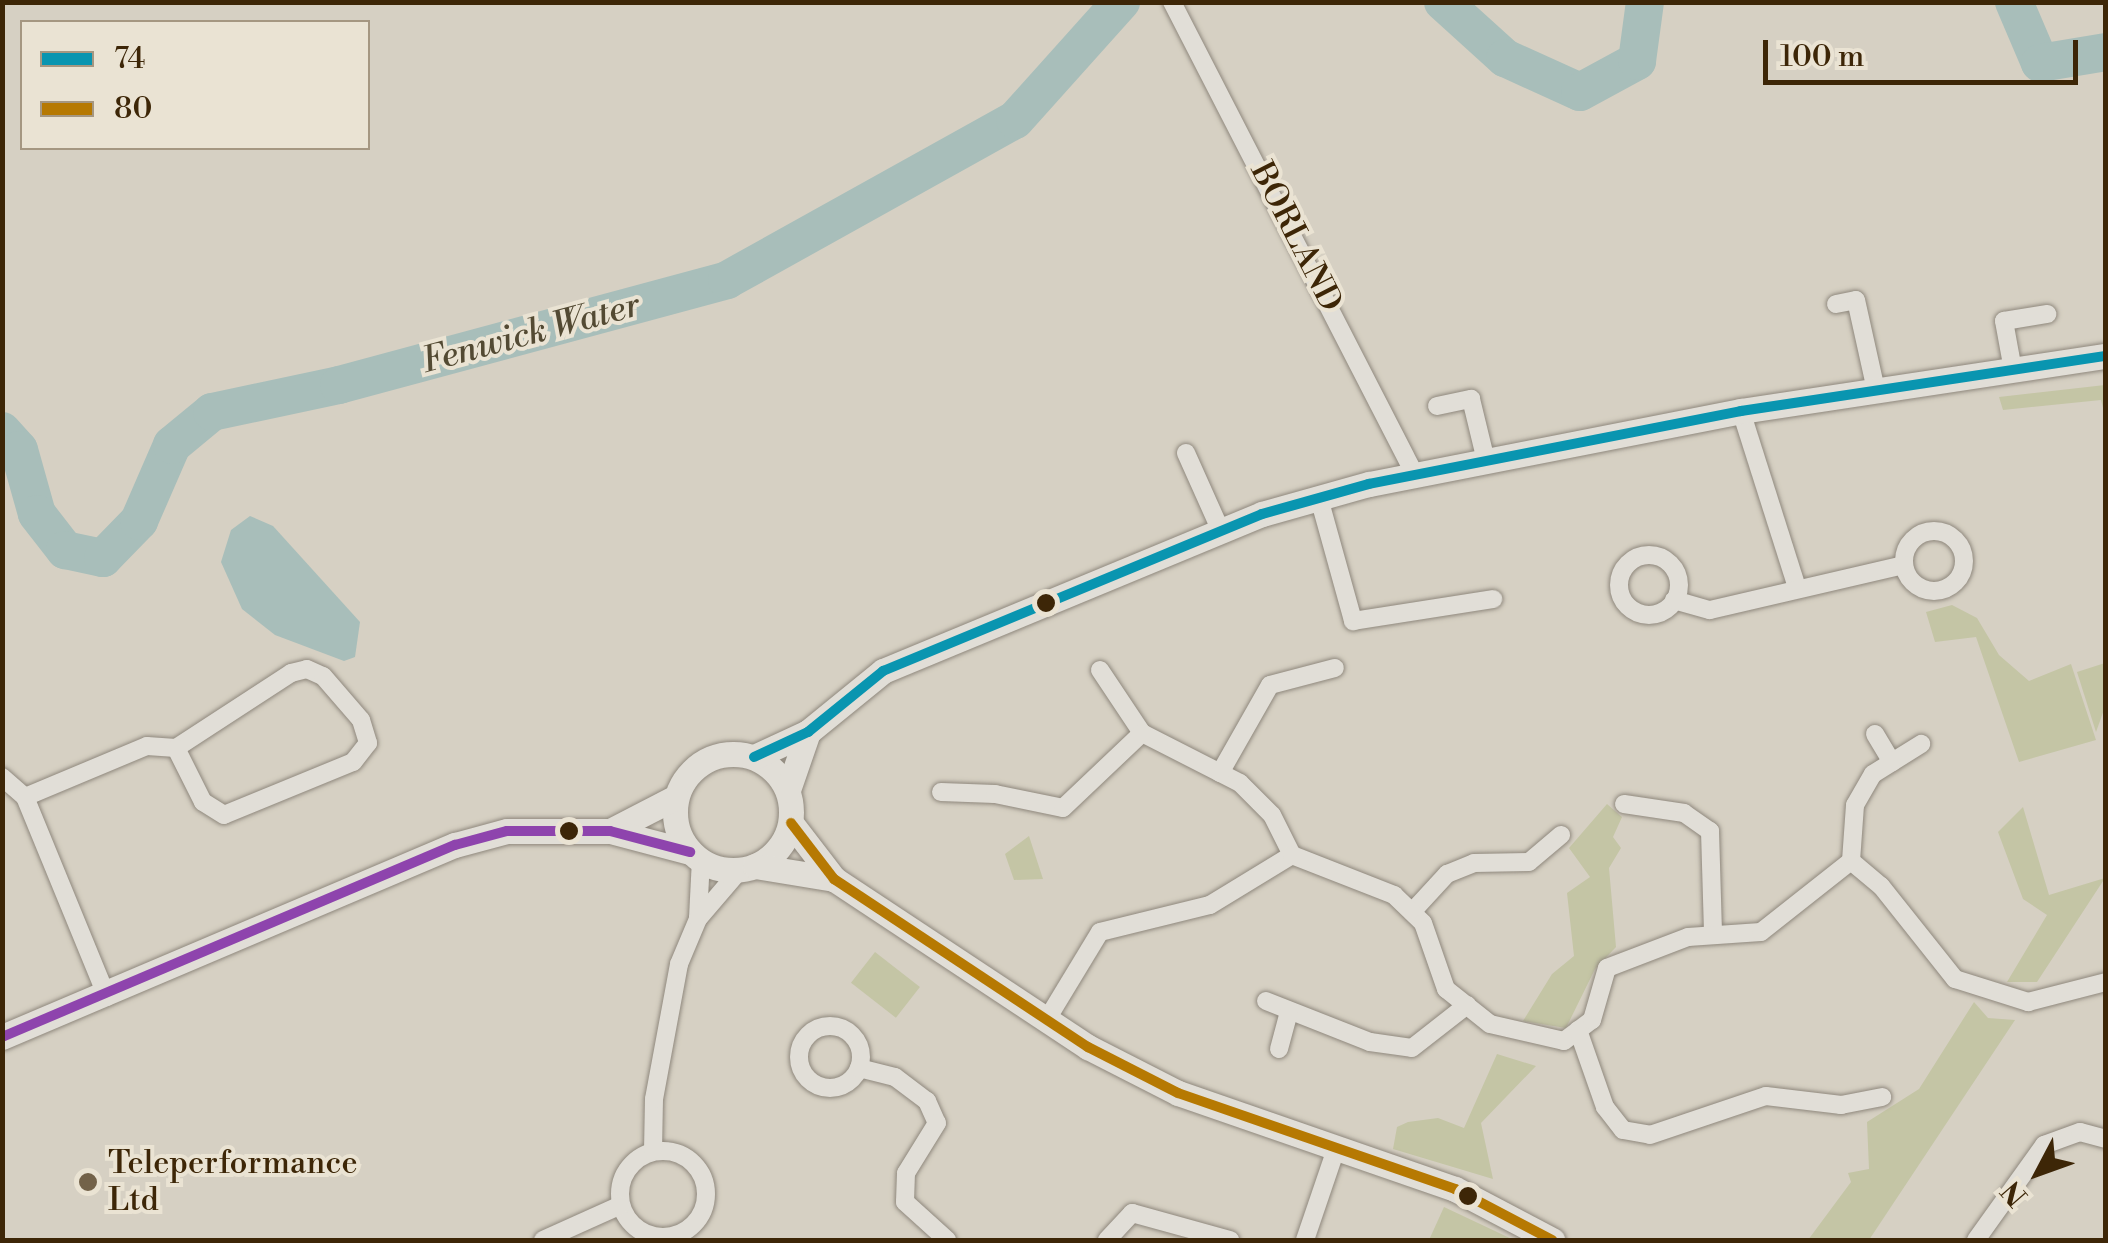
<!DOCTYPE html>
<html>
<head>
<meta charset="utf-8">
<style>
  body { margin:0 }
  #map { position:relative; width:2108px; height:1243px; overflow:hidden; background:#d6d0c3; font-family:"Libre Bodoni",serif }
  div>[style] { position:absolute }
  .green>* { inset:0; background:#c4c5a5; transform-origin:0 0 }
  .water>* { inset:0; background:#a8beba }
  .river>* { height:38px; margin:-19px; padding:0 19px; transform-origin:19px; border-radius:19px; background:#a8beba }
  .roads { filter:drop-shadow(0 0 2px #8f887d) drop-shadow(0 0 2px #8f887d) }
  .street>* { height:18px; margin:-9px; padding:0 9px; transform-origin:9px; border-radius:9px; background:#e1ded7 }
  .street>.ring { margin:-9px; padding:0; box-sizing:content-box; background:none; border:18px solid #e1ded7; border-radius:50% }
  .secondary>* { height:25px; margin:-12.5px; padding:0 12.5px; transform-origin:12.5px; border-radius:12.5px; background:#e1ded7 }
  .secondary>.ring { margin:-12.5px; padding:0; box-sizing:content-box; background:none; border:25px solid #e1ded7; border-radius:50% }
  .bus-1>* { height:10px; margin:-5px; padding:0 5px; transform-origin:5px; border-radius:5px; background:#0995b0 }
  .bus-2>* { height:10px; margin:-5px; padding:0 5px; transform-origin:5px; border-radius:5px; background:#b67902 }
  .bus-3>* { height:10px; margin:-5px; padding:0 5px; transform-origin:5px; border-radius:5px; background:#8e44ad }
  .dots>* { width:28px; height:28px; translate:-50% -50%; box-sizing:border-box; border:5px solid #eae3d3; border-radius:50% }
  span { translate:-50% -50%; white-space:nowrap; text-align:center; line-height:1.15; -webkit-text-stroke:8px #eae3d3; paint-order:stroke }
  .street-label { font-size:32px; color:#3d2607 }
  .poi-label { font-size:32px; color:#3d2607 }
  .left { translate:0 -50%; text-align:left }
  .water-label { font-size:35px; color:#534a33; font-style:italic }
  .frame { position:absolute; inset:0; border:5px solid #3d2607; pointer-events:none }
  .legend { position:absolute; left:20px; top:20px; width:350px; height:130px; box-sizing:border-box; background:#eae3d3; border:2px solid #a59781; margin:0; padding:12px 18px; list-style:none; font-size:30px; color:#3d2607 }
  .legend li { display:flex; align-items:center; gap:20px; height:50px }
  .legend b { width:50px; border:2px solid #a59781 }
  .north { position:absolute; left:1988px; top:1123px; width:100px; height:100px; -webkit-text-stroke:8px #eae3d3; paint-order:stroke; rotate:229deg; font-size:28px; font-weight:700; line-height:40px; text-align:center; color:#3d2607 }
  .north::after { content:''; display:block; margin:auto; width:35px; height:45px; background:#3d2607; clip-path:polygon(50% 0,100% 100%,50% 72%,0 100%) }
  .scale { position:absolute; left:1763px; top:40px; width:315px; height:45px; box-sizing:border-box; border:5px solid #3d2607; border-top:0; padding-left:12px; font-size:30px; line-height:35px; white-space:nowrap; color:#3d2607; -webkit-text-stroke:8px #eae3d3; paint-order:stroke }
</style>
</head>
<body>
<div id="map">
  <div class="green">
    <i style="clip-path:polygon(2105px 385px,2105px 416px,2101px 400px,2003px 410px,1999px 397px)"></i>
    <i style="clip-path:polygon(1952px 605px,1977px 618px,1999px 655px,2029px 681px,2071px 664px,2096px 740px,2019px 762px,1976px 637px,1935px 642px,1926px 612px)"></i>
    <i style="clip-path:polygon(2105px 663px,2105px 707px,2096px 732px,2077px 672px)"></i>
    <i style="clip-path:polygon(1607px 804px,1622px 817px,1613px 837px,1621px 848px,1609px 868px,1616px 947px,1595px 969px,1566px 1028px,1523px 1021px,1552px 974px,1574px 956px,1567px 893px,1590px 877px,1569px 848px)"></i>
    <i style="clip-path:polygon(2023px 807px,2049px 895px,2105px 878px,2037px 982px,2007px 982px,2047px 915px,2023px 899px,1998px 832px)"></i>
    <i style="clip-path:polygon(1029px 836px,1043px 879px,1014px 880px,1005px 854px)"></i>
    <i style="left:875px;top:952px;width:57px;height:39px;rotate:38deg"></i>
    <i style="clip-path:polygon(1974px 1002px,1988px 1018px,2015px 1020px,1869px 1240px,1808px 1240px,1851px 1182px,1848px 1173px,1869px 1169px,1867px 1122px,1919px 1089px)"></i>
    <i style="clip-path:polygon(1497px 1054px,1536px 1066px,1481px 1123px,1493px 1179px,1393px 1149px,1397px 1127px,1408px 1122px,1438px 1118px,1464px 1128px)"></i>
    <i style="clip-path:polygon(1444px 1207px,1514px 1240px,1429px 1240px)"></i>
  </div>
  <div class="water">
    <i style="clip-path:polygon(250px 516px,273px 526px,360px 622px,355px 657px,344px 661px,275px 635px,242px 609px,221px 562px,231px 530px)"></i>
  </div>
  <div class="river">
    <i style="left:1443px;top:2px;width:84px;rotate:42.1deg"></i>
    <i style="left:1505px;top:58px;width:82px;rotate:24.4deg"></i>
    <i style="left:1580px;top:92px;width:65px;rotate:-28.5deg"></i>
    <i style="left:1637px;top:61px;width:60px;rotate:-82.3deg"></i>
    <i style="left:2014px;top:2px;width:66px;rotate:66.9deg"></i>
    <i style="left:2040px;top:63px;width:67px;rotate:-9.5deg"></i>
    <i style="left:2px;top:431px;width:25px;rotate:48deg"></i>
    <i style="left:19px;top:450px;width:66px;rotate:74.3deg"></i>
    <i style="left:37px;top:514px;width:46px;rotate:52.1deg"></i>
    <i style="left:65px;top:550px;width:39px;rotate:12deg"></i>
    <i style="left:103px;top:558px;width:52px;rotate:-45.8deg"></i>
    <i style="left:139px;top:521px;width:83px;rotate:-66.5deg"></i>
    <i style="left:172px;top:445px;width:52px;rotate:-39.5deg"></i>
    <i style="left:212px;top:412px;width:130px;rotate:-12deg"></i>
    <i style="left:339px;top:385px;width:402px;rotate:-15.1deg"></i>
    <i style="left:727px;top:280px;width:329px;rotate:-29.1deg"></i>
    <i style="left:1015px;top:120px;width:159px;rotate:-48.1deg"></i>
  </div>
  <div class="roads">
    <div class="street">
      <i style="left:1172px;top:2px;width:532px;rotate:62.81deg"></i>
      <i style="left:1836px;top:304px;width:20px;rotate:-11deg"></i>
      <i style="left:1856px;top:300px;width:92px;rotate:77.5deg"></i>
      <i style="left:2013px;top:370px;width:50px;rotate:-100.4deg"></i>
      <i style="left:2004px;top:321px;width:44px;rotate:-9.2deg"></i>
      <i style="left:1437px;top:406px;width:35px;rotate:-12deg"></i>
      <i style="left:1471px;top:399px;width:64px;rotate:76.4deg"></i>
      <i style="left:1741px;top:411px;width:186px;rotate:72.4deg"></i>
      <i style="left:1186px;top:453px;width:83px;rotate:65.9deg"></i>
      <i style="left:1319px;top:498px;width:128px;rotate:74.5deg"></i>
      <i style="left:1353px;top:621px;width:142px;rotate:-8.9deg"></i>
      <i class="ring" style="left:1904px;top:531px;width:42px;height:42px"></i>
      <i class="ring" style="left:1619px;top:555px;width:42px;height:42px"></i>
      <i style="left:1674px;top:600px;width:37px;rotate:16deg"></i>
      <i style="left:1710px;top:610px;width:199px;rotate:-13.1deg"></i>
      <i style="left:1100px;top:670px;width:76px;rotate:56.3deg"></i>
      <i style="left:1142px;top:733px;width:110px;rotate:27deg"></i>
      <i style="left:1240px;top:783px;width:45px;rotate:45deg"></i>
      <i style="left:1272px;top:815px;width:45px;rotate:63.4deg"></i>
      <i style="left:1875px;top:734px;width:33px;rotate:59deg"></i>
      <i style="left:1220px;top:773px;width:101px;rotate:-60.4deg"></i>
      <i style="left:1270px;top:685px;width:67px;rotate:-14.7deg"></i>
      <i style="left:2px;top:777px;width:30px;rotate:41deg"></i>
      <i style="left:25px;top:797px;width:216px;rotate:67.7deg"></i>
      <i style="left:941px;top:792px;width:54px;rotate:2.1deg"></i>
      <i style="left:995px;top:794px;width:69px;rotate:11.6deg"></i>
      <i style="left:1063px;top:808px;width:109px;rotate:-43.5deg"></i>
      <i style="left:25px;top:797px;width:132px;rotate:-22.7deg"></i>
      <i style="left:147px;top:746px;width:29px;rotate:4deg"></i>
      <i style="left:176px;top:748px;width:137px;rotate:-33.1deg"></i>
      <i style="left:291px;top:673px;width:16px;rotate:-14deg"></i>
      <i style="left:307px;top:669px;width:17px;rotate:24deg"></i>
      <i style="left:323px;top:676px;width:58px;rotate:49.2deg"></i>
      <i style="left:361px;top:720px;width:24px;rotate:73deg"></i>
      <i style="left:368px;top:743px;width:24px;rotate:128deg"></i>
      <i style="left:353px;top:762px;width:139px;rotate:157.7deg"></i>
      <i style="left:224px;top:815px;width:25px;rotate:-148deg"></i>
      <i style="left:203px;top:802px;width:60px;rotate:-116.6deg"></i>
      <i style="left:1624px;top:804px;width:61px;rotate:8.5deg"></i>
      <i style="left:1684px;top:813px;width:32px;rotate:35deg"></i>
      <i style="left:1710px;top:831px;width:104px;rotate:88.3deg"></i>
      <i style="left:1851px;top:861px;width:56px;rotate:-85.9deg"></i>
      <i style="left:1855px;top:805px;width:36px;rotate:-60deg"></i>
      <i style="left:1873px;top:774px;width:57px;rotate:-32deg"></i>
      <i style="left:1412px;top:912px;width:52px;rotate:-47.4deg"></i>
      <i style="left:1447px;top:874px;width:29px;rotate:-22deg"></i>
      <i style="left:1474px;top:863px;width:55px;rotate:-1deg"></i>
      <i style="left:1529px;top:862px;width:42px;rotate:-40.2deg"></i>
      <i style="left:698px;top:918px;width:59px;rotate:-87.1deg"></i>
      <i style="left:1266px;top:1001px;width:112px;rotate:21.5deg"></i>
      <i style="left:1370px;top:1042px;width:42px;rotate:8.1deg"></i>
      <i style="left:1412px;top:1048px;width:70px;rotate:-38deg"></i>
      <i style="left:1046px;top:1021px;width:104px;rotate:-58.8deg"></i>
      <i style="left:1100px;top:932px;width:113px;rotate:-13.8deg"></i>
      <i style="left:1210px;top:905px;width:96px;rotate:-31.4deg"></i>
      <i style="left:1292px;top:855px;width:110px;rotate:21.4deg"></i>
      <i style="left:1394px;top:895px;width:40px;rotate:44deg"></i>
      <i style="left:1423px;top:923px;width:70px;rotate:70.8deg"></i>
      <i style="left:1446px;top:989px;width:56px;rotate:38.5deg"></i>
      <i style="left:1490px;top:1024px;width:76px;rotate:12.9deg"></i>
      <i style="left:1564px;top:1041px;width:35px;rotate:-37deg"></i>
      <i style="left:1592px;top:1020px;width:54px;rotate:-73.9deg"></i>
      <i style="left:1607px;top:968px;width:87px;rotate:-20.9deg"></i>
      <i style="left:1688px;top:937px;width:73px;rotate:-3.9deg"></i>
      <i style="left:1761px;top:932px;width:115px;rotate:-38.3deg"></i>
      <i style="left:1851px;top:861px;width:39px;rotate:40deg"></i>
      <i style="left:1881px;top:886px;width:119px;rotate:51.5deg"></i>
      <i style="left:1955px;top:979px;width:77px;rotate:17.5deg"></i>
      <i style="left:2028px;top:1002px;width:81px;rotate:-14.4deg"></i>
      <i class="ring" style="left:799px;top:1026px;width:44px;height:44px"></i>
      <i style="left:1578px;top:1030px;width:82px;rotate:70.7deg"></i>
      <i style="left:1605px;top:1107px;width:29px;rotate:52deg"></i>
      <i style="left:1623px;top:1130px;width:27px;rotate:10deg"></i>
      <i style="left:1650px;top:1135px;width:122px;rotate:-18.6deg"></i>
      <i style="left:1766px;top:1096px;width:76px;rotate:6.8deg"></i>
      <i style="left:1841px;top:1105px;width:42px;rotate:-11deg"></i>
      <i style="left:1279px;top:1049px;width:39px;rotate:-75deg"></i>
      <i style="left:859px;top:1068px;width:37px;rotate:14deg"></i>
      <i style="left:895px;top:1077px;width:40px;rotate:37deg"></i>
      <i style="left:927px;top:1101px;width:24px;rotate:66deg"></i>
      <i style="left:937px;top:1123px;width:59px;rotate:121.8deg"></i>
      <i style="left:906px;top:1173px;width:29px;rotate:92deg"></i>
      <i style="left:905px;top:1202px;width:57px;rotate:42.1deg"></i>
      <i class="ring" style="left:620px;top:1151px;width:68px;height:68px"></i>
      <i style="left:653px;top:1151px;width:52px;rotate:-88.9deg"></i>
      <i style="left:654px;top:1099px;width:137px;rotate:-79.5deg"></i>
      <i style="left:679px;top:964px;width:49px;rotate:-67.1deg"></i>
      <i style="left:698px;top:919px;width:63px;rotate:-49.5deg"></i>
      <i style="left:543px;top:1240px;width:85px;rotate:-24.2deg"></i>
      <i style="left:1107px;top:1240px;width:37px;rotate:-47deg"></i>
      <i style="left:1132px;top:1213px;width:102px;rotate:15.4deg"></i>
      <i style="left:1305px;top:1240px;width:96px;rotate:-71.2deg"></i>
      <i style="left:1976px;top:1240px;width:117px;rotate:-54.4deg"></i>
      <i style="left:2044px;top:1145px;width:38px;rotate:-20deg"></i>
      <i style="left:2080px;top:1132px;width:27px;rotate:15deg"></i>
    </div>
    <div class="secondary">
      <i class="ring" style="left:675px;top:754px;width:91px;height:91px"></i>
      <i style="left:754px;top:757px;width:60px;rotate:-24.8deg"></i>
      <i style="left:808px;top:732px;width:97px;rotate:-39.1deg"></i>
      <i style="left:883px;top:671px;width:410px;rotate:-22.5deg"></i>
      <i style="left:1262px;top:514px;width:111px;rotate:-15.7deg"></i>
      <i style="left:1369px;top:484px;width:379px;rotate:-11.1deg"></i>
      <i style="left:1741px;top:411px;width:369px;rotate:-8.6deg"></i>
      <i style="left:788px;top:790px;width:61px;rotate:-71deg"></i>
      <i style="left:791px;top:823px;width:71px;rotate:52.5deg"></i>
      <i style="left:834px;top:879px;width:305px;rotate:33.5deg"></i>
      <i style="left:1088px;top:1047px;width:101px;rotate:27.1deg"></i>
      <i style="left:1178px;top:1093px;width:293px;rotate:19.1deg"></i>
      <i style="left:1455px;top:1189px;width:110px;rotate:27.7deg"></i>
      <i style="left:610px;top:831px;width:74px;rotate:-27.3deg"></i>
      <i style="left:755px;top:866px;width:80px;rotate:9.3deg"></i>
      <i style="left:2px;top:1037px;width:492px;rotate:-23deg"></i>
      <i style="left:455px;top:845px;width:54px;rotate:-15.1deg"></i>
      <i style="left:507px;top:831px;width:103px"></i>
      <i style="left:610px;top:831px;width:83px;rotate:14.7deg"></i>
    </div>
  </div>
  <div class="bus-1">
    <i style="left:754px;top:757px;width:60px;rotate:-24.8deg"></i>
    <i style="left:808px;top:732px;width:97px;rotate:-39.1deg"></i>
    <i style="left:883px;top:671px;width:410px;rotate:-22.5deg"></i>
    <i style="left:1262px;top:514px;width:111px;rotate:-15.7deg"></i>
    <i style="left:1369px;top:484px;width:379px;rotate:-11.1deg"></i>
    <i style="left:1741px;top:411px;width:369px;rotate:-8.6deg"></i>
  </div>
  <div class="bus-2">
    <i style="left:791px;top:823px;width:71px;rotate:52.5deg"></i>
    <i style="left:834px;top:879px;width:305px;rotate:33.5deg"></i>
    <i style="left:1088px;top:1047px;width:101px;rotate:27.1deg"></i>
    <i style="left:1178px;top:1093px;width:293px;rotate:19.1deg"></i>
    <i style="left:1455px;top:1189px;width:110px;rotate:27.7deg"></i>
  </div>
  <div class="bus-3">
    <i style="left:2px;top:1037px;width:492px;rotate:-23deg"></i>
    <i style="left:455px;top:845px;width:54px;rotate:-15.1deg"></i>
    <i style="left:507px;top:831px;width:103px"></i>
    <i style="left:610px;top:831px;width:83px;rotate:14.7deg"></i>
  </div>
  <div class="dots">
    <i style="left:1046px;top:603px;background:#3d2607"></i>
    <i style="left:569px;top:831px;background:#3d2607"></i>
    <i style="left:88px;top:1182px;background:#736249"></i>
    <i style="left:1468px;top:1196px;background:#3d2607"></i>
  </div>
  <div class="street-label">
    <span style="left:1296px;top:237px;rotate:63deg">BORLAND</span>
  </div>
  <div class="poi-label">
    <span class="left" style="left:108px;top:1182px">Teleperformance<br>Ltd</span>
  </div>
  <div class="water-label">
    <span style="left:531px;top:334px;rotate:-15deg">Fenwick Water</span>
  </div>
  <div class="frame"></div>
  <ul class="legend">
  <li><b style="height:12px;background:#0995b0"></b>74</li>
  <li><b style="height:12px;background:#b67902"></b>80</li>
  </ul>
  <div class="north">N</div>
  <div class="scale">100 m</div>
</div>
</body>
</html>
